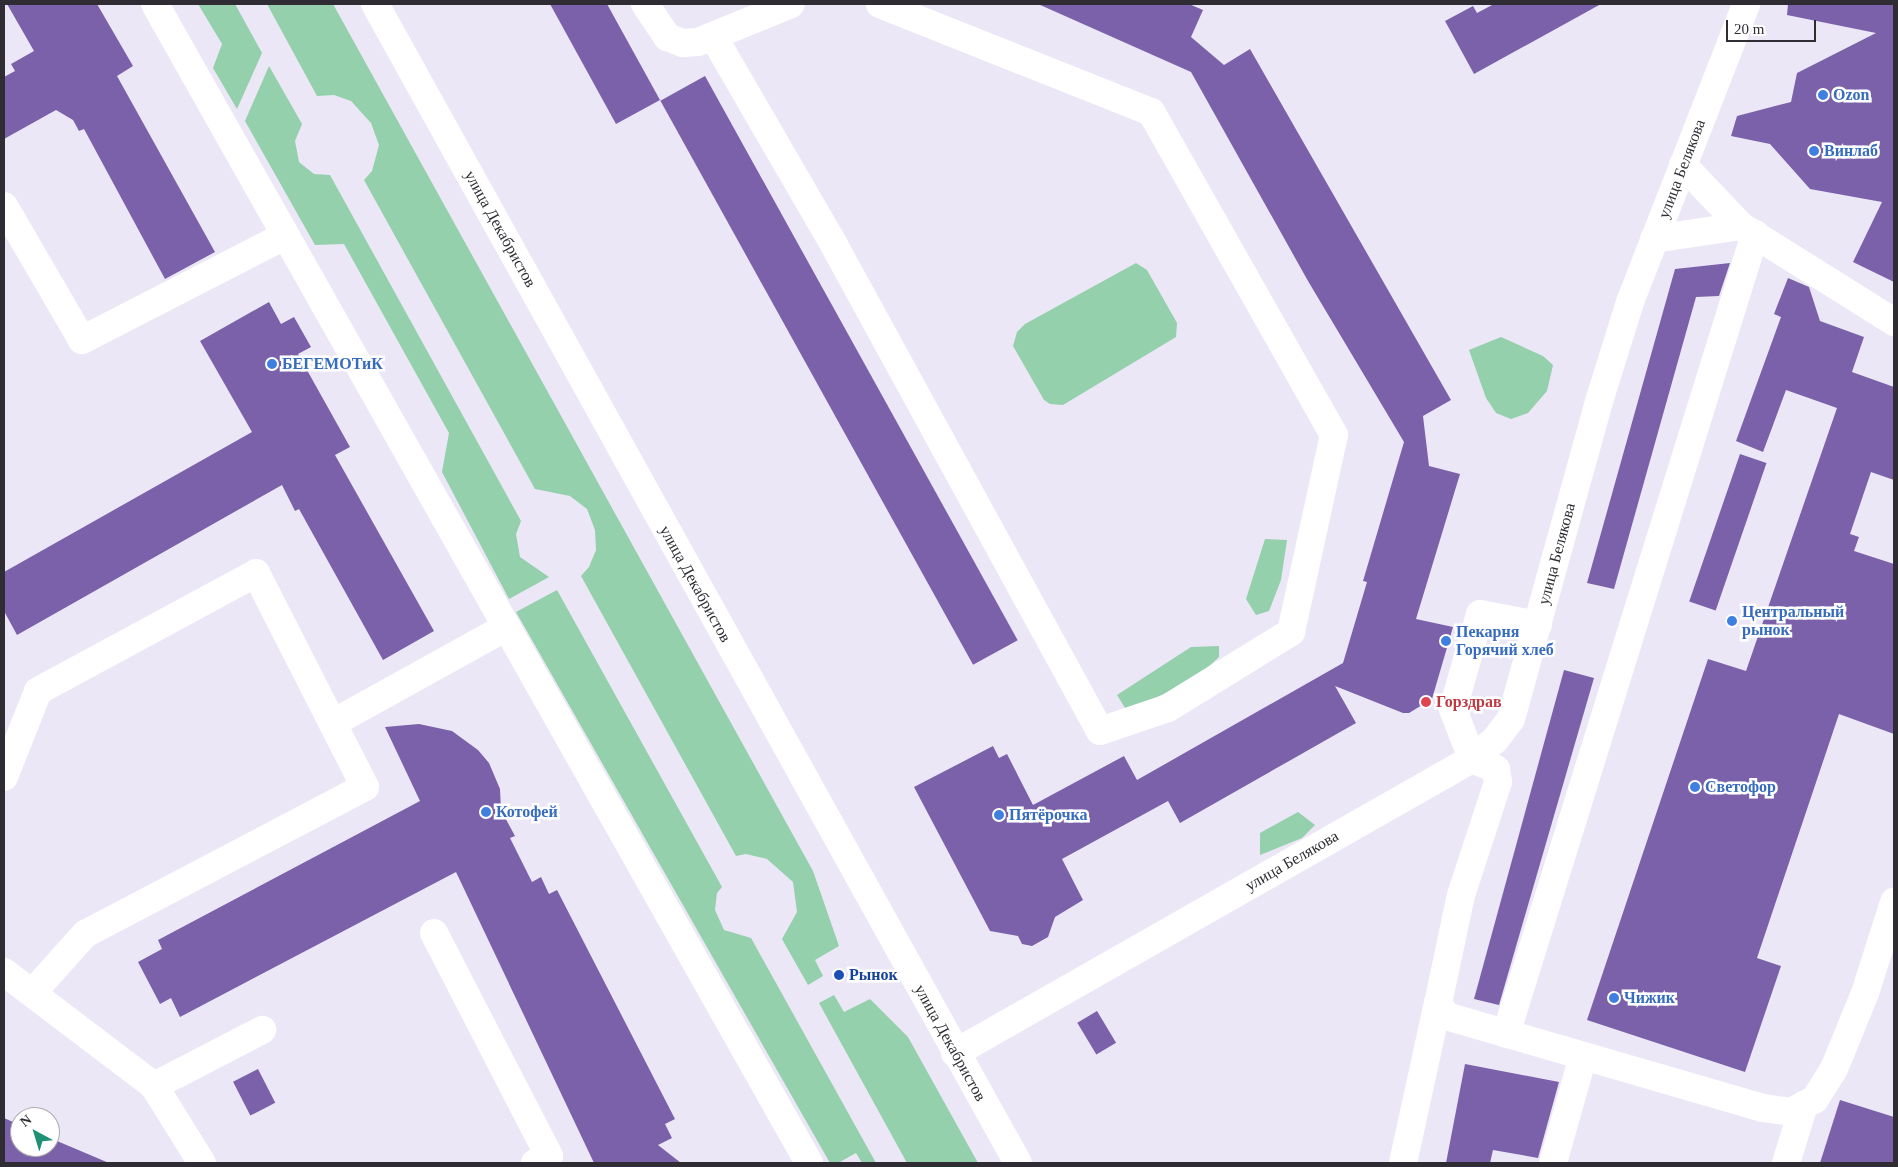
<!DOCTYPE html>
<html>
<head>
<meta charset="utf-8">
<style>
  body { margin:0 }
  #map { position:relative; width:1898px; height:1167px; overflow:hidden; background:#ebe7f7; font-family:"Times New Roman",serif }
  div>[style] { position:absolute }
  .green>* { inset:0; background:#93d0ab }
  .building>* { inset:0; background:#7b61a9; transform-origin:0 0 }
  .minor>* { height:28px; margin:-14px; padding:0 14px; transform-origin:14px; border-radius:14px; background:#fff }
  .major>* { height:28px; margin:-14px; padding:0 14px; transform-origin:14px; border-radius:14px; background:#fff }
  .dots>* { width:14px; height:14px; translate:-50% -50%; box-sizing:border-box; border:2px solid #fff; border-radius:50% }
  span { translate:-50% -50%; white-space:nowrap; text-align:center; line-height:1.15; -webkit-text-stroke:5px #fff; paint-order:stroke }
  .shop-label { font-size:16px; color:#366cbe; font-weight:700 }
  .left { translate:0 -50%; text-align:left }
  .street-label { font-size:16px; color:#2f2d33 }
  .health-label { font-size:16px; color:#be3a42; font-weight:700 }
  .transit-label { font-size:16px; color:#164399; font-weight:700 }
  .frame { position:absolute; inset:0; border:5px solid #2f2d33; pointer-events:none }
  .north { position:absolute; left:10px; top:1107px; width:50px; height:50px; box-sizing:border-box; background:#fff; border:1px solid #acabad; border-radius:50%; rotate:321deg; font-size:14px; font-weight:700; line-height:20px; text-align:center; color:#2f2d33 }
  .north::after { content:''; display:block; margin:auto; width:18px; height:22px; background:#1f9276; clip-path:polygon(50% 0,100% 100%,50% 72%,0 100%) }
  .scale { position:absolute; left:1726px; top:20px; width:90px; height:22px; box-sizing:border-box; border:2px solid #2f2d33; border-top:0; padding-left:6px; font-size:15px; line-height:18px; white-space:nowrap; color:#2f2d33; -webkit-text-stroke:4px #fff; paint-order:stroke }
</style>
</head>
<body>
<div id="map">
  <div class="green">
    <i style="clip-path:polygon(198px 4px,235px 4px,262px 53px,237px 109px,213px 68px,222px 44px)"></i>
    <i style="clip-path:polygon(267px 4px,333px 4px,813px 871px,839px 946px,815px 960px,823px 976px,808px 985px,782px 939px,797px 912px,793px 882px,767px 859px,746px 854px,736px 856px,581px 576px,589px 567px,596px 550px,595px 530px,587px 509px,570px 496px,535px 489px,364px 180px,372px 171px,379px 145px,371px 123px,351px 101px,334px 95px,317px 96px)"></i>
    <i style="clip-path:polygon(269px 66px,302px 124px,295px 141px,299px 162px,314px 174px,330px 175px,521px 521px,516px 534px,520px 557px,549px 577px,509px 599px,442px 472px,449px 433px,344px 244px,315px 245px,245px 121px)"></i>
    <i style="clip-path:polygon(1136px 263px,1147px 270px,1177px 323px,1176px 337px,1063px 405px,1050px 404px,1044px 400px,1013px 346px,1017px 332px,1025px 324px)"></i>
    <i style="clip-path:polygon(1501px 337px,1543px 356px,1553px 365px,1547px 391px,1528px 413px,1511px 419px,1496px 413px,1486px 398px,1469px 350px)"></i>
    <i style="clip-path:polygon(1265px 539px,1287px 540px,1281px 580px,1269px 611px,1256px 615px,1246px 599px)"></i>
    <i style="clip-path:polygon(557px 590px,722px 887px,717px 893px,715px 910px,724px 930px,751px 938px,876px 1163px,862px 1163px,856px 1153px,838px 1163px,830px 1163px,516px 612px)"></i>
    <i style="clip-path:polygon(1219px 646px,1219px 657px,1194px 680px,1127px 711px,1117px 695px,1191px 647px)"></i>
    <i style="clip-path:polygon(1298px 812px,1315px 825px,1302px 838px,1260px 855px,1260px 833px)"></i>
    <i style="clip-path:polygon(834px 995px,844px 1012px,870px 999px,908px 1037px,978px 1163px,907px 1163px,819px 1003px)"></i>
  </div>
  <div class="building">
    <i style="clip-path:polygon(7px 4px,97px 4px,133px 66px,117px 76px,215px 252px,165px 279px,84px 129px,79px 131px,73px 120px,56px 110px,4px 139px,4px 77px,15px 71px,11px 64px,34px 51px)"></i>
    <i style="clip-path:polygon(550px 4px,607px 4px,660px 100px,616px 124px)"></i>
    <i style="clip-path:polygon(1038px 4px,1189px 4px,1203px 10px,1191px 37px,1224px 65px,1250px 49px,1451px 400px,1423px 416px,1429px 466px,1460px 474px,1416px 619px,1453px 627px,1432px 699px,1409px 713px,1403px 713px,1335px 686px,1356px 723px,1180px 823px,1168px 801px,1062px 859px,1083px 900px,1055px 917px,1048px 937px,1032px 946px,1022px 944px,1018px 936px,990px 931px,914px 787px,993px 746px,999px 758px,1007px 754px,1033px 805px,1124px 756px,1137px 780px,1343px 663px,1367px 582px,1363px 581px,1404px 442px,1308px 281px,1191px 72px)"></i>
    <i style="clip-path:polygon(1494px 4px,1601px 4px,1474px 74px,1445px 21px,1473px 6px,1477px 13px)"></i>
    <i style="clip-path:polygon(1788px 4px,1894px 4px,1894px 282px,1853px 262px,1882px 202px,1810px 189px,1770px 144px,1731px 136px,1737px 116px,1791px 102px,1797px 73px,1876px 33px,1787px 15px)"></i>
    <i style="left:705px;top:76px;width:645px;height:51px;rotate:61deg"></i>
    <i style="clip-path:polygon(1730px 263px,1719px 296px,1696px 297px,1614px 589px,1587px 583px,1675px 269px)"></i>
    <i style="clip-path:polygon(1788px 278px,1809px 287px,1820px 321px,1864px 337px,1852px 372px,1894px 387px,1894px 480px,1871px 472px,1850px 534px,1859px 537px,1854px 551px,1894px 564px,1894px 734px,1839px 714px,1757px 958px,1781px 966px,1745px 1072px,1587px 1020px,1708px 659px,1746px 671px,1837px 408px,1786px 390px,1763px 452px,1736px 441px,1781px 317px,1774px 314px)"></i>
    <i style="clip-path:polygon(269px 302px,281px 324px,294px 317px,311px 347px,298px 354px,350px 447px,335px 455px,434px 631px,383px 660px,299px 509px,295px 511px,282px 485px,17px 635px,4px 611px,4px 572px,252px 432px,200px 341px)"></i>
    <i style="left:1740px;top:454px;width:28px;height:156px;rotate:19deg"></i>
    <i style="clip-path:polygon(1564px 670px,1594px 678px,1499px 1005px,1474px 999px)"></i>
    <i style="clip-path:polygon(419px 724px,452px 731px,478px 750px,489px 763px,500px 789px,501px 810px,515px 836px,510px 838px,532px 882px,541px 877px,549px 894px,557px 890px,675px 1119px,665px 1124px,672px 1138px,658px 1145px,681px 1163px,594px 1163px,456px 872px,180px 1017px,171px 998px,160px 1004px,138px 962px,162px 949px,158px 940px,420px 801px,385px 727px)"></i>
    <i style="left:1097px;top:1011px;width:37px;height:23px;rotate:59deg"></i>
    <i style="clip-path:polygon(1465px 1064px,1559px 1082px,1538px 1158px,1493px 1150px,1490px 1163px,1446px 1163px)"></i>
    <i style="left:258px;top:1069px;width:38px;height:28px;rotate:63deg"></i>
    <i style="clip-path:polygon(1840px 1100px,1894px 1117px,1894px 1163px,1820px 1163px)"></i>
    <i style="clip-path:polygon(4px 1118px,20px 1125px,20px 1147px,50px 1147px,50px 1138px,109px 1163px,4px 1163px)"></i>
  </div>
  <div class="minor">
    <i style="left:155px;top:4px;width:1331px;rotate:60.56deg"></i>
    <i style="left:645px;top:4px;width:40px;rotate:56deg"></i>
    <i style="left:667px;top:37px;width:17px;rotate:21deg"></i>
    <i style="left:683px;top:43px;width:15px;rotate:-4deg"></i>
    <i style="left:698px;top:42px;width:100px;rotate:-22.2deg"></i>
    <i style="left:713px;top:36px;width:241px;rotate:59.9deg"></i>
    <i style="left:834px;top:245px;width:554px;rotate:61.31deg"></i>
    <i style="left:1100px;top:731px;width:72px;rotate:-18.7deg"></i>
    <i style="left:1168px;top:708px;width:145px;rotate:-31.7deg"></i>
    <i style="left:1291px;top:632px;width:202px;rotate:-77.7deg"></i>
    <i style="left:1334px;top:435px;width:371px;rotate:-119.5deg"></i>
    <i style="left:1151px;top:112px;width:292px;rotate:-158.3deg"></i>
    <i style="left:1683px;top:165px;width:84px;rotate:46.4deg"></i>
    <i style="left:1741px;top:226px;width:181px;rotate:32.1deg"></i>
    <i style="left:4px;top:206px;width:155px;rotate:59.8deg"></i>
    <i style="left:82px;top:340px;width:229px;rotate:-27.2deg"></i>
    <i style="left:1654px;top:239px;width:88px;rotate:-8.5deg"></i>
    <i style="left:1538px;top:625px;width:59px;rotate:-169.3deg"></i>
    <i style="left:1480px;top:614px;width:99px;rotate:105.9deg"></i>
    <i style="left:1453px;top:709px;width:53px;rotate:69.2deg"></i>
    <i style="left:1472px;top:759px;width:26px;rotate:23deg"></i>
    <i style="left:1496px;top:769px;width:13px;rotate:81deg"></i>
    <i style="left:1498px;top:782px;width:119px;rotate:108.1deg"></i>
    <i style="left:1461px;top:895px;width:110px;rotate:102deg"></i>
    <i style="left:1438px;top:1003px;width:15px;rotate:58deg"></i>
    <i style="left:1446px;top:1016px;width:330px;rotate:16.2deg"></i>
    <i style="left:1763px;top:1108px;width:28px;rotate:8deg"></i>
    <i style="left:1791px;top:1112px;width:27px;rotate:-28deg"></i>
    <i style="left:1815px;top:1099px;width:36px;rotate:-58deg"></i>
    <i style="left:1834px;top:1069px;width:82px;rotate:-67.8deg"></i>
    <i style="left:1865px;top:993px;width:96px;rotate:-72.3deg"></i>
    <i style="left:333px;top:723px;width:198px;rotate:-29deg"></i>
    <i style="left:4px;top:777px;width:92px;rotate:-68.4deg"></i>
    <i style="left:38px;top:691px;width:248px;rotate:-28.4deg"></i>
    <i style="left:256px;top:573px;width:240px;rotate:63deg"></i>
    <i style="left:365px;top:787px;width:316px;rotate:152.3deg"></i>
    <i style="left:85px;top:934px;width:79px;rotate:131.9deg"></i>
    <i style="left:434px;top:933px;width:251px;rotate:62.7deg"></i>
    <i style="left:549px;top:1156px;width:16px;rotate:153deg"></i>
    <i style="left:4px;top:972px;width:188px;rotate:37.2deg"></i>
    <i style="left:154px;top:1086px;width:91px;rotate:58.1deg"></i>
    <i style="left:1506px;top:1034px;width:838px;rotate:-72.71deg"></i>
    <i style="left:955px;top:1053px;width:595px;rotate:-29.63deg"></i>
    <i style="left:1472px;top:759px;width:30px;rotate:-40deg"></i>
    <i style="left:1495px;top:740px;width:26px;rotate:-53deg"></i>
    <i style="left:1511px;top:719px;width:333px;rotate:-74.5deg"></i>
    <i style="left:1600px;top:398px;width:101px;rotate:-72.6deg"></i>
    <i style="left:1630px;top:302px;width:320px;rotate:-68.7deg"></i>
    <i style="left:154px;top:1086px;width:122px;rotate:-27.4deg"></i>
    <i style="left:1403px;top:1163px;width:164px;rotate:-77.7deg"></i>
    <i style="left:1553px;top:1163px;width:111px;rotate:-74.3deg"></i>
    <i style="left:1786px;top:1163px;width:61px;rotate:-72.8deg"></i>
  </div>
  <div class="major">
    <i style="left:375px;top:4px;width:1325px;rotate:60.98deg"></i>
  </div>
  <div class="dots">
    <i style="left:1823px;top:95px;background:#3f7fe0"></i>
    <i style="left:1814px;top:151px;background:#3f7fe0"></i>
    <i style="left:272px;top:364px;background:#3f7fe0"></i>
    <i style="left:1732px;top:621px;background:#3f7fe0"></i>
    <i style="left:1446px;top:641px;background:#3f7fe0"></i>
    <i style="left:1426px;top:702px;background:#e0444e"></i>
    <i style="left:1695px;top:787px;background:#3f7fe0"></i>
    <i style="left:486px;top:812px;background:#3f7fe0"></i>
    <i style="left:999px;top:815px;background:#3f7fe0"></i>
    <i style="left:839px;top:975px;background:#1a4fb4"></i>
    <i style="left:1614px;top:998px;background:#3f7fe0"></i>
  </div>
  <div class="shop-label">
    <span class="left" style="left:1833px;top:95px">Ozon</span>
    <span class="left" style="left:1824px;top:151px">Винлаб</span>
    <span class="left" style="left:282px;top:364px">БЕГЕМОТиК</span>
    <span class="left" style="left:1742px;top:621px">Центральный<br>рынок</span>
    <span class="left" style="left:1456px;top:641px">Пекарня<br>Горячий хлеб</span>
    <span class="left" style="left:1705px;top:787px">Светофор</span>
    <span class="left" style="left:496px;top:812px">Котофей</span>
    <span class="left" style="left:1009px;top:815px">Пятёрочка</span>
    <span class="left" style="left:1624px;top:998px">Чижик</span>
  </div>
  <div class="street-label">
    <span style="left:1682px;top:169px;rotate:-69deg">улица Белякова</span>
    <span style="left:500px;top:229px;rotate:61deg">улица Декабристов</span>
    <span style="left:1557px;top:554px;rotate:-75deg">улица Белякова</span>
    <span style="left:695px;top:584px;rotate:61deg">улица Декабристов</span>
    <span style="left:1292px;top:861px;rotate:-30deg">улица Белякова</span>
    <span style="left:950px;top:1043px;rotate:61deg">улица Декабристов</span>
  </div>
  <div class="health-label">
    <span class="left" style="left:1436px;top:702px">Горздрав</span>
  </div>
  <div class="transit-label">
    <span class="left" style="left:849px;top:975px">Рынок</span>
  </div>
  <div class="frame"></div>
  <div class="north">N</div>
  <div class="scale">20 m</div>
</div>
</body>
</html>
